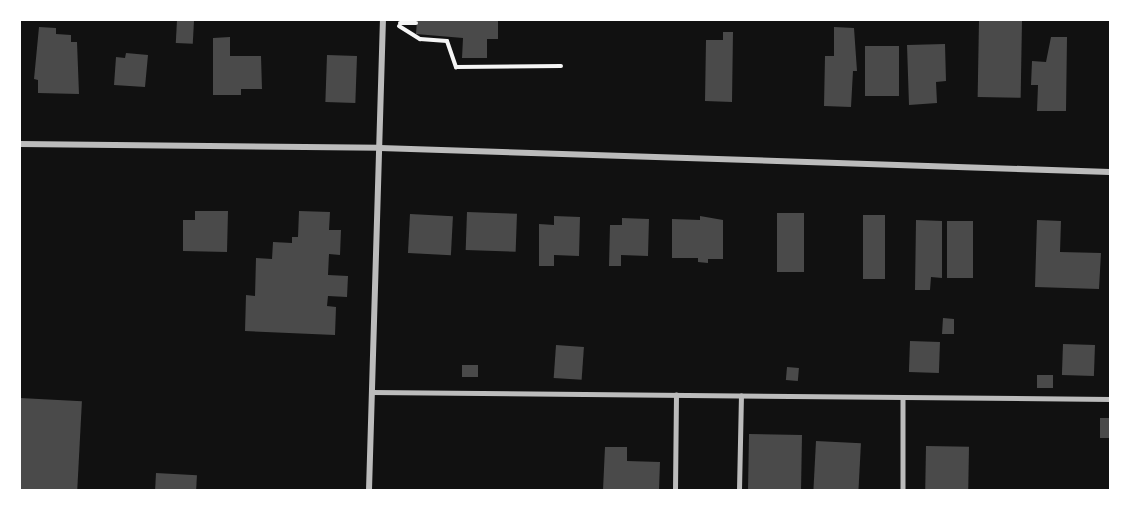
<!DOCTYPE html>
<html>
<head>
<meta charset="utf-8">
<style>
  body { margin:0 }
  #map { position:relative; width:1130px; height:510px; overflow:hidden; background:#111; font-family:"PT Sans Narrow",sans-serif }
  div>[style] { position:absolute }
  .building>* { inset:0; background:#4a4a4a; transform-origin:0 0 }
  .path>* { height:4px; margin:-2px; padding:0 2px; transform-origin:2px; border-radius:2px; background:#f5f5f5 }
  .service>* { height:4.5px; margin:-2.25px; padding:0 2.25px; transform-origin:2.25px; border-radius:2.25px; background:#bcbcbc }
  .minor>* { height:6px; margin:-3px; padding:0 3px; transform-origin:3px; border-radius:3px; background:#bcbcbc }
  span { translate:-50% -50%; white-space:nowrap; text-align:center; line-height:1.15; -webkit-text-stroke:5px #fff; paint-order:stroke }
  .frame { position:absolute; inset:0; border:21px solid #fff; pointer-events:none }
</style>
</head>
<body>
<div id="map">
  <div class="building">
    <i style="left:177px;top:20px;width:17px;height:23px;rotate:3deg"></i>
    <i style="clip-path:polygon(417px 20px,498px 20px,498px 39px,487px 39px,487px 58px,462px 58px,463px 38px,416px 34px)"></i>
    <i style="left:979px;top:20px;width:43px;height:77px;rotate:1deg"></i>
    <i style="clip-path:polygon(39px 27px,56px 28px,56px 34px,71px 35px,71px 42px,77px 42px,79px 94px,38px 93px,38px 80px,34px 79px)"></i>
    <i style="clip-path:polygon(834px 27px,854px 28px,857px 71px,853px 71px,851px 107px,824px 106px,825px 56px,834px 56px)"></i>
    <i style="clip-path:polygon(723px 32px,733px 32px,732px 102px,705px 101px,706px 40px,723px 40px)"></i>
    <i style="clip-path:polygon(230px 37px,230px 56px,261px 56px,262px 89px,241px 89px,241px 95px,213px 95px,213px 38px)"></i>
    <i style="clip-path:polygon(1051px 37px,1067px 37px,1066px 111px,1037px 111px,1038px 85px,1031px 85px,1032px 61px,1046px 62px)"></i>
    <i style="clip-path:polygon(945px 44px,946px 81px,936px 82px,937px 103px,909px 105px,907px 45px)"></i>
    <i style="left:865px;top:46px;width:34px;height:50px"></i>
    <i style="clip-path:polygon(126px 53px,148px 55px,145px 87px,114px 85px,116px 57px,125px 58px)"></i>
    <i style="left:327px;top:55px;width:30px;height:47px;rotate:2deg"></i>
    <i style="clip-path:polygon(195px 211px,228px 211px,227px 252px,183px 251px,183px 220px,195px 220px)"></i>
    <i style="clip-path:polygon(299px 211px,330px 212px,329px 230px,341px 230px,340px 255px,329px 254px,328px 275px,348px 276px,347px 297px,328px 296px,327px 306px,336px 307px,335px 335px,245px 331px,246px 295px,255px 296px,256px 258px,272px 259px,273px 242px,292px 243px,292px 237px,298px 237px)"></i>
    <i style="left:467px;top:212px;width:50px;height:38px;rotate:2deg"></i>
    <i style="left:777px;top:213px;width:27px;height:59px"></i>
    <i style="left:410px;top:214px;width:43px;height:39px;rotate:3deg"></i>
    <i style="left:863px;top:215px;width:22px;height:64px"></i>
    <i style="clip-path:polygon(554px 216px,580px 217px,579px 256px,554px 255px,554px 266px,539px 266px,539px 224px,554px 225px)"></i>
    <i style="clip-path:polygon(700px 216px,723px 220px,723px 259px,708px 259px,708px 263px,698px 262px,698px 258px,672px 258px,672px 219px,700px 220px)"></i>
    <i style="clip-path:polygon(622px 218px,649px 219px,648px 256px,621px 255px,621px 266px,609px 266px,610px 225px,622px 225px)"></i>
    <i style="clip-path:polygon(916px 220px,942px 221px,942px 278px,931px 277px,930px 290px,915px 290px)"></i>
    <i style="clip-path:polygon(1037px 220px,1061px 221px,1060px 252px,1101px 253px,1099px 289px,1035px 287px)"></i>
    <i style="left:947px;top:221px;width:26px;height:57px"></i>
    <i style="clip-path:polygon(943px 318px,954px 319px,954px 334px,942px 334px)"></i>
    <i style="left:910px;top:341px;width:30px;height:31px;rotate:2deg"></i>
    <i style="left:1063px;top:344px;width:32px;height:31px;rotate:2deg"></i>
    <i style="left:556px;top:345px;width:28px;height:33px;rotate:4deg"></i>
    <i style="left:462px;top:365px;width:16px;height:12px"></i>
    <i style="left:787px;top:367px;width:12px;height:13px;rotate:5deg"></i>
    <i style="left:1037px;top:375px;width:16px;height:13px"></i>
    <i style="left:20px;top:398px;width:62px;height:92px;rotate:3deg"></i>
    <i style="left:1100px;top:418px;width:10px;height:20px"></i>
    <i style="left:749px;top:434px;width:53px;height:56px;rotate:1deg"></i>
    <i style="left:816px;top:441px;width:45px;height:49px;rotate:3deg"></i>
    <i style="left:926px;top:446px;width:43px;height:44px;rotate:1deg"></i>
    <i style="clip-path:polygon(605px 447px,627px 447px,627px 461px,660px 462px,659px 490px,603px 490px)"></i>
    <i style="left:156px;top:473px;width:41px;height:17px;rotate:3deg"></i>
  </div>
  <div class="path">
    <i style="left:400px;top:23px;width:16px"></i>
    <i style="left:399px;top:26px;width:25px;rotate:32deg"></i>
    <i style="left:420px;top:39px;width:27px;rotate:4deg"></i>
    <i style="left:447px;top:41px;width:28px;rotate:71deg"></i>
    <i style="left:456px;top:67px;width:105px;rotate:-0.5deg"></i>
  </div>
  <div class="service">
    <i style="left:372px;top:392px;width:738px;rotate:0.54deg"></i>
    <i style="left:903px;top:397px;width:93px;rotate:90deg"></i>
    <i style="left:675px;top:490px;width:95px;rotate:-89.4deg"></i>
    <i style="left:739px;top:490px;width:94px;rotate:-88.8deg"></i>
  </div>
  <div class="minor">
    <i style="left:20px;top:144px;width:360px;rotate:0.6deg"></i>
    <i style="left:380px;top:148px;width:730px;rotate:1.88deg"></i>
    <i style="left:369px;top:490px;width:470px;rotate:-88.3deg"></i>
  </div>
  <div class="frame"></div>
</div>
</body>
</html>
